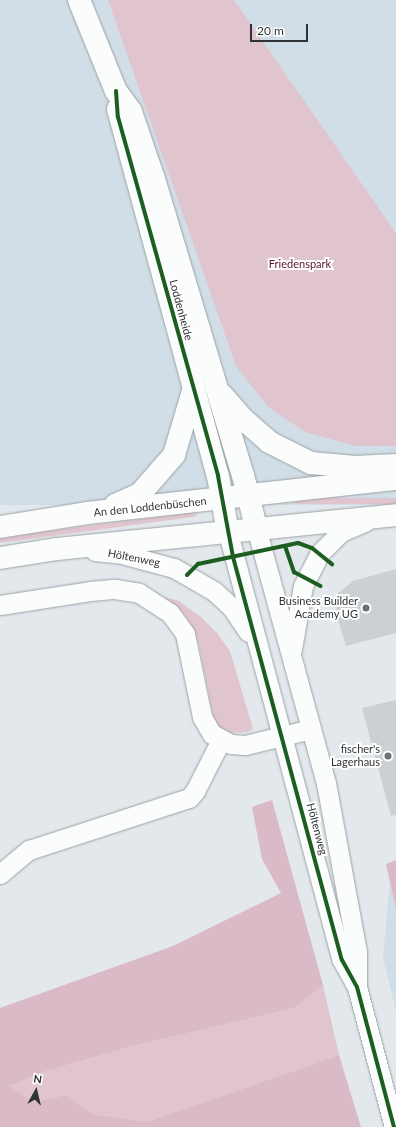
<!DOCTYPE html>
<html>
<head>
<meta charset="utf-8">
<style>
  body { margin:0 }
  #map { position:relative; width:396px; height:1127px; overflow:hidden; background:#e2e8ec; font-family:Lato,sans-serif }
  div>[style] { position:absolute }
  .built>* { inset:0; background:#d1dee7; transform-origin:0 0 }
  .green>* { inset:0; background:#e0c5cf; transform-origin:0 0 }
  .forest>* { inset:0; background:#dabac7 }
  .building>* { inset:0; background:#cbd0d3 }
  .roads { filter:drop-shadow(0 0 1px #9da1a4) drop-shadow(0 0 1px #9da1a4) }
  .street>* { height:19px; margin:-9.5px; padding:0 9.5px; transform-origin:9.5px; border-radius:9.5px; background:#fbfcfc }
  .secondary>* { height:22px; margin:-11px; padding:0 11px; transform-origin:11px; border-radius:11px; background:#fbfcfc }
  .cycleway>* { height:4px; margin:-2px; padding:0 2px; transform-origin:2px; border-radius:2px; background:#1b5e20 }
  .dots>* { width:11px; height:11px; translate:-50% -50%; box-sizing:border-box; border:2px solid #fff; border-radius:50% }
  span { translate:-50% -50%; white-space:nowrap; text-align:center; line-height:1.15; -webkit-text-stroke:4px #fff; paint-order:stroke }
  .park-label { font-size:11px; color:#591030 }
  .street-label { font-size:11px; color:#2f3336 }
  .poi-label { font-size:11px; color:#2f3336 }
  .right { translate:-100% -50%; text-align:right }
  .north { position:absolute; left:16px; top:1071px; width:40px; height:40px; -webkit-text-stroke:3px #fff; paint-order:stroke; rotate:8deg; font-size:11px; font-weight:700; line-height:16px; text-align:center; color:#2f3336 }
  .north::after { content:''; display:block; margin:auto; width:14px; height:18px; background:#2f3336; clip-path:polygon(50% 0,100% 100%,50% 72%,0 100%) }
  .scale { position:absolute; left:250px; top:24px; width:58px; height:18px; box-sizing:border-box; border:2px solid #2f3336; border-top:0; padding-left:5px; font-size:12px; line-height:14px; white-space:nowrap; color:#2f3336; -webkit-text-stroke:3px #fff; paint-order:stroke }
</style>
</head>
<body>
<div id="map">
  <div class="built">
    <i style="left:0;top:0;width:396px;height:505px"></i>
    <i style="clip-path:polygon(390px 881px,396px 909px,396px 1012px,383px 957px)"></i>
  </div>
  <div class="green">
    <i style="clip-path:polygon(108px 0,234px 0,396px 233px,396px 446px,355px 446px,305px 432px,268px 407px,236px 366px)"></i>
    <i style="left:396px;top:498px;width:6px;height:101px;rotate:90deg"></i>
    <i style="clip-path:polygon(195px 512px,197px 516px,193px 517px,0 543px,0 537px)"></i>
    <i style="clip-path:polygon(165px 597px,179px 601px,201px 617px,217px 633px,230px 651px,253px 729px,248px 732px,231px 733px,218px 726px,214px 720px,198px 640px,186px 616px)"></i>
    <i style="clip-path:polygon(323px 985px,339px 1055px,147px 1122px,93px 1114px,66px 1095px,33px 1102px,10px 1086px,40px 1073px,129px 1047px,294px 1008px)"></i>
  </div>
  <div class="forest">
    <i style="clip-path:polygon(272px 800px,323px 985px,294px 1008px,129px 1047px,40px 1073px,10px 1086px,33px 1102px,66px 1095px,93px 1114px,147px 1122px,339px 1055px,361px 1127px,0 1127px,0 1008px,173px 946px,281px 893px,262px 859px,252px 807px)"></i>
    <i style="clip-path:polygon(396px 860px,396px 909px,386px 864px)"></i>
  </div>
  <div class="building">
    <i style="clip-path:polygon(396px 569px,396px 633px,346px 646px,336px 613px,338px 593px,353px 581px)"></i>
    <i style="clip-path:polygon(396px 700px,396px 815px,391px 816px,362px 708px)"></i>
  </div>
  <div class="roads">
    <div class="street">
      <i style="left:257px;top:531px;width:261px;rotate:74.7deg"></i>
      <i style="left:326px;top:783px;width:172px;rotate:79.6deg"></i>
      <i style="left:357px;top:952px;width:32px;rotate:90deg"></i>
      <i style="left:228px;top:533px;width:442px;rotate:75.1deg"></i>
      <i style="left:342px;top:960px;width:31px;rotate:61deg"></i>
      <i style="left:357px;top:987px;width:145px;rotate:75.2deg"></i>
      <i style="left:95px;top:551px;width:27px;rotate:6deg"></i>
      <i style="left:122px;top:554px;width:54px;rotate:15.1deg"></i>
      <i style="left:174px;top:568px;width:46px;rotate:29.9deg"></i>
      <i style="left:214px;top:591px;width:25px;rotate:43deg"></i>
      <i style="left:232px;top:608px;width:29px;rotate:56deg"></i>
      <i style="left:0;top:605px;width:91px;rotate:-8.8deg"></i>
      <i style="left:90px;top:591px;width:25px;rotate:-5deg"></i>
      <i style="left:115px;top:589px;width:24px;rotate:9deg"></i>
      <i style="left:139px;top:593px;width:37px;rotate:33deg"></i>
      <i style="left:170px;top:613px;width:26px;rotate:54deg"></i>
      <i style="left:185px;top:634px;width:85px;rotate:78.4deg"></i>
      <i style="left:202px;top:717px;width:20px;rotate:60deg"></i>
      <i style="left:212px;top:734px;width:21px;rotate:28deg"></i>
      <i style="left:231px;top:744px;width:14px;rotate:4deg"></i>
      <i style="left:245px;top:745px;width:68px;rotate:-13.6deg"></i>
      <i style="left:292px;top:649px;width:64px;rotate:-80.1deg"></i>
      <i style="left:303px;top:586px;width:36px;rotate:-63deg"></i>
      <i style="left:319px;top:554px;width:31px;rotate:-45deg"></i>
      <i style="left:341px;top:532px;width:26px;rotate:-23deg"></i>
      <i style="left:0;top:874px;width:38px;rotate:-40deg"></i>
      <i style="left:29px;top:850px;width:168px;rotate:-18deg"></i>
      <i style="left:189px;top:798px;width:9px;rotate:-49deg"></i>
      <i style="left:195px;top:791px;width:57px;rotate:-63deg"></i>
    </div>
    <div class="secondary">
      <i style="left:79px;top:0;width:98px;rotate:67.9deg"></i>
      <i style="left:116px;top:91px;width:26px;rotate:54deg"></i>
      <i style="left:131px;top:112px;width:71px;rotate:71.1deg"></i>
      <i style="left:154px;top:179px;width:309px;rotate:73.3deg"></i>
      <i style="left:243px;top:475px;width:58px;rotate:76deg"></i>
      <i style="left:118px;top:109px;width:380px;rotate:74.8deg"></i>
      <i style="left:218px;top:476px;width:58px;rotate:80deg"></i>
      <i style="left:223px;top:396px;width:30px;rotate:49deg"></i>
      <i style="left:243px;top:419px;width:35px;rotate:41deg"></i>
      <i style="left:269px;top:442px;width:47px;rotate:26.6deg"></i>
      <i style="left:311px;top:463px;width:44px;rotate:5.2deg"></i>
      <i style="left:355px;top:467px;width:41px;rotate:-2.8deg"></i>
      <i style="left:115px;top:505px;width:27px;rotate:-24deg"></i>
      <i style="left:140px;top:494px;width:52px;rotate:-48.9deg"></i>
      <i style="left:174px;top:455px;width:67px;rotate:-73.5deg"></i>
      <i style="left:0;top:527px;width:88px;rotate:-9.1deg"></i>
      <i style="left:87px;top:513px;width:311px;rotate:-6.3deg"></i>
      <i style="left:0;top:558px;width:58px;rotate:-9deg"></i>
      <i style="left:57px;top:549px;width:341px;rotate:-5.7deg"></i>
    </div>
  </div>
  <div class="cycleway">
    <i style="left:116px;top:91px;width:26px;rotate:86deg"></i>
    <i style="left:118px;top:117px;width:373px;rotate:74.4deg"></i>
    <i style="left:218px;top:476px;width:82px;rotate:79.5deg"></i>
    <i style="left:233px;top:557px;width:417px;rotate:74.9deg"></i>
    <i style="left:342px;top:960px;width:31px;rotate:61deg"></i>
    <i style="left:357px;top:987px;width:145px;rotate:75.2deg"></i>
    <i style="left:285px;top:546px;width:28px;rotate:71deg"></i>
    <i style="left:294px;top:572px;width:30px;rotate:28deg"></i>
    <i style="left:187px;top:575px;width:16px;rotate:-45deg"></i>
    <i style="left:198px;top:564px;width:102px;rotate:-11.9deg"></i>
    <i style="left:298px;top:543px;width:15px;rotate:20deg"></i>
    <i style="left:312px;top:548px;width:26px;rotate:39deg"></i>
  </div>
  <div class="dots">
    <i style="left:366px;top:608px;background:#6e7276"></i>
    <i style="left:388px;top:756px;background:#6e7276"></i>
  </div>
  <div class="park-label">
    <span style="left:300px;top:264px">Friedenspark</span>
  </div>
  <div class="street-label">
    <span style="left:181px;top:310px;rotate:75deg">Loddenheide</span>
    <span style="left:150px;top:507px;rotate:-6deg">An den Loddenbüschen</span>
    <span style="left:134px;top:558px;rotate:11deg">Höltenweg</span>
    <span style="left:317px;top:829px;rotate:75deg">Höltenweg</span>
  </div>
  <div class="poi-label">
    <span class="right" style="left:358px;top:608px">Business Builder<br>Academy UG</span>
    <span class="right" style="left:380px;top:756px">fischer's<br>Lagerhaus</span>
  </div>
  <div class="north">N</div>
  <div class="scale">20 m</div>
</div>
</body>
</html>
